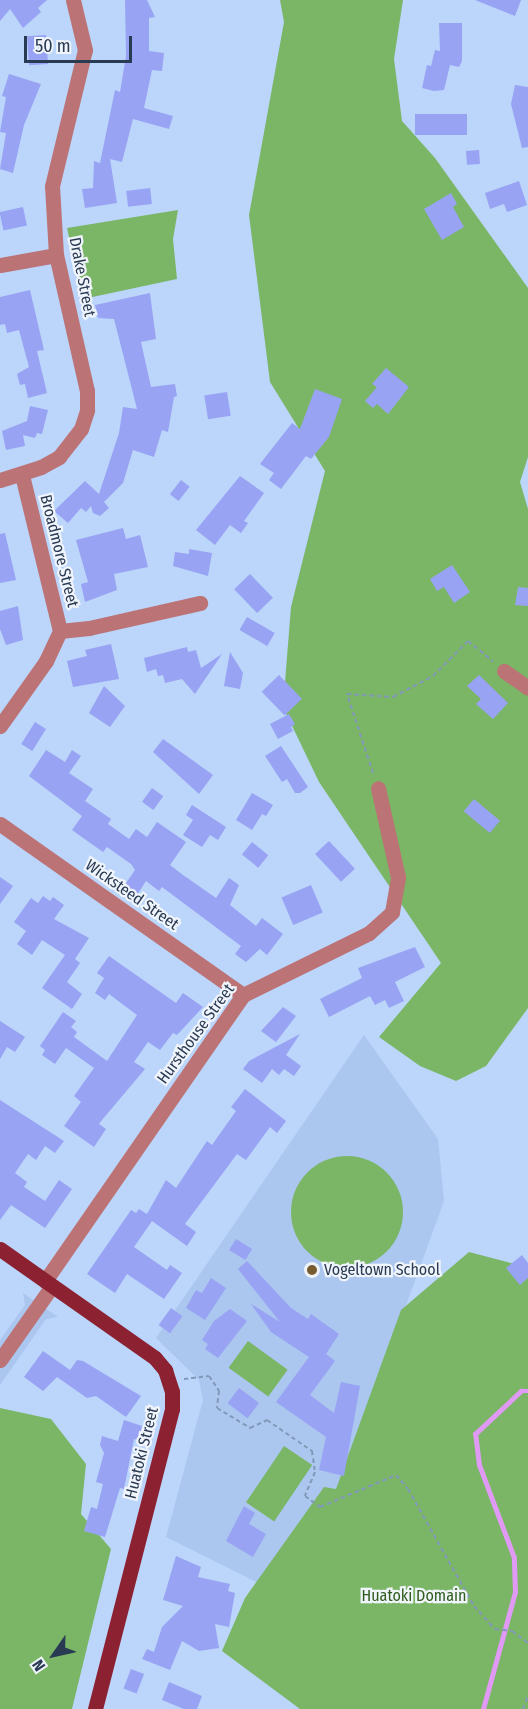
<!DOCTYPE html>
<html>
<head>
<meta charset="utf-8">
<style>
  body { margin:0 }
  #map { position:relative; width:528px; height:1709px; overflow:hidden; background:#bbd5fb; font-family:"Fira Sans Condensed",sans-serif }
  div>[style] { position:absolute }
  .built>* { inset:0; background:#abc6ef }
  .green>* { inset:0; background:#7bb667; transform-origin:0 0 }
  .round { border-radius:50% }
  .stream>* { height:4.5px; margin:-2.25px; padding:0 2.25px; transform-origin:2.25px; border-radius:2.25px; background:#e09af6 }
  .building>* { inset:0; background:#99a3f3; transform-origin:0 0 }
  .path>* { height:2px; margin-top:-1px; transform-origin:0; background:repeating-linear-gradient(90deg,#8298b9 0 4.5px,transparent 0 7.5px) }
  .minor>* { height:15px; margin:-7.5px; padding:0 7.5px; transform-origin:7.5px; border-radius:7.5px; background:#bc7375 }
  .major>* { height:15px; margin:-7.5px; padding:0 7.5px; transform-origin:7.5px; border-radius:7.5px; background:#8c2231 }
  .dots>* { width:16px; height:16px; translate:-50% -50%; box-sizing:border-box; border:3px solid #f0f4fb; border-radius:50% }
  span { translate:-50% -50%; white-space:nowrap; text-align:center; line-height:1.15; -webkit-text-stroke:4.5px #f0f4fb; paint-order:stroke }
  .street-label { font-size:16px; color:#293a53 }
  .poi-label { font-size:16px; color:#293a53 }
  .left { translate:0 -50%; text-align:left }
  .park-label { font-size:16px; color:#305d1e }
  .north { position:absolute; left:24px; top:1625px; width:60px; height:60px; -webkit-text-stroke:4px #f0f4fb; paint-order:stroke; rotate:236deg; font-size:16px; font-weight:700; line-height:24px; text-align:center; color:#293a53 }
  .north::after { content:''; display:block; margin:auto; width:21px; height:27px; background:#293a53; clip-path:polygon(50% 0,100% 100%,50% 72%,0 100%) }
  .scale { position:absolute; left:24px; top:36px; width:108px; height:27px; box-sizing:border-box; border:3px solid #293a53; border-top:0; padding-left:8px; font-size:18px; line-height:21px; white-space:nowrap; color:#293a53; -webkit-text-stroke:4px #f0f4fb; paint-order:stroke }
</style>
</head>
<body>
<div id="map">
  <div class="built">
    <i style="clip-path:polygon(364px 1035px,438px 1139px,444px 1201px,341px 1484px,291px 1599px,166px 1537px,203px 1400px,199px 1380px,156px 1338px)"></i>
    <i style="clip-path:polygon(23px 1293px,58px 1317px,46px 1319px,0 1385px,0 1340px,25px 1305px)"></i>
  </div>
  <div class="green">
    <i style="clip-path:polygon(280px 0,403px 0,394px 59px,402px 121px,435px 158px,528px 288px,528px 457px,520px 482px,528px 509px,528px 1008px,486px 1066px,456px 1081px,420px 1066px,379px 1037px,441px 963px,319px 782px,283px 707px,291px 607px,325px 471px,270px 382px,249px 215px,284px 22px)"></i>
    <i style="clip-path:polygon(178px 210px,173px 239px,177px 279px,83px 299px,67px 228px)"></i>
    <i class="round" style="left:291px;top:1156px;width:112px;height:112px"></i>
    <i style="clip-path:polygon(469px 1252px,526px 1267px,528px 1272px,528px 1709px,300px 1709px,222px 1651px,245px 1598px,324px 1487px,336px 1489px,401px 1310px)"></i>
    <i style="left:248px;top:1341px;width:49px;height:33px;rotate:36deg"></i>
    <i style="clip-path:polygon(0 1408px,51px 1419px,86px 1464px,81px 1514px,111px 1549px,72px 1709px,0 1709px)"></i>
    <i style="left:284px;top:1446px;width:34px;height:68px;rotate:34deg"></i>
  </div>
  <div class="stream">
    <i style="left:483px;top:1709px;width:121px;rotate:-74.7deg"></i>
    <i style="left:515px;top:1592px;width:34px;rotate:-92deg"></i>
    <i style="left:514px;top:1558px;width:99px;rotate:-110.6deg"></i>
    <i style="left:479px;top:1465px;width:31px;rotate:-97deg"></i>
    <i style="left:475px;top:1434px;width:63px;rotate:-43.1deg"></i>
    <i style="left:521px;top:1391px;width:7px"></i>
  </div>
  <div class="building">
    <i style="clip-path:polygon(0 0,47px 0,38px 8px,41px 12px,23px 28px,10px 9px,0 21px)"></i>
    <i style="clip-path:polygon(125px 0,147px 0,155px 17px,149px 18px,149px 51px,164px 53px,162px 71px,152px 70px,144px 108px,173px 116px,169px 129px,133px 119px,122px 162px,110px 159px,117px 203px,85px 208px,82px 189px,93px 188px,94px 161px,100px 163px,115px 90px,120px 92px,126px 56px)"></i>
    <i style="clip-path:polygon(475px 0,521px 0,515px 16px)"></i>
    <i style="clip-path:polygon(439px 23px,462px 23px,462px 61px,459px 67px,450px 65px,444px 90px,434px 91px,422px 88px,427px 65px,431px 66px,435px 50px,440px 51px)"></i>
    <i style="left:46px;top:35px;width:29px;height:19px;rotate:86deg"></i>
    <i style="clip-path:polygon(9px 74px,41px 84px,24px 125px,13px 173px,0 169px,6px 133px,0 132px,6px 97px,2px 96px)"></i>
    <i style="clip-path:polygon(515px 85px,528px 87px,528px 147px,522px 148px,511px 104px)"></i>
    <i style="left:467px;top:114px;width:21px;height:52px;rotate:90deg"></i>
    <i style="left:479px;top:150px;width:14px;height:13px;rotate:86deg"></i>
    <i style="clip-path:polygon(519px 181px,527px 205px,507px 212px,504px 204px,490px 209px,485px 193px)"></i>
    <i style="left:150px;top:188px;width:16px;height:24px;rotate:83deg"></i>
    <i style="clip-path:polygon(451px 193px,457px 204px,453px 207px,464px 227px,442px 240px,424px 209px)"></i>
    <i style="left:23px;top:207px;width:19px;height:24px;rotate:78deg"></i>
    <i style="clip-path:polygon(30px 290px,44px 350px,37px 351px,47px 393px,28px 398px,25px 384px,20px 385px,17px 374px,29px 367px,19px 330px,7px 333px,5px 324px,0 325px,0 297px)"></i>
    <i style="clip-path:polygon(150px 293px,156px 339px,141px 342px,151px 387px,175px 384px,177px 396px,174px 397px,168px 432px,162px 430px,154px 457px,133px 450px,123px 483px,104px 502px,109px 508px,100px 516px,93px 513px,91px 506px,86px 512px,81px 508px,68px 523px,54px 511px,85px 481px,99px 494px,119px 433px,123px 407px,137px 409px,114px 319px,98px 318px,95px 305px)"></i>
    <i style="clip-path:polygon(386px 368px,409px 387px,388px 414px,377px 404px,373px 408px,365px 401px,377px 387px,372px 384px)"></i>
    <i style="clip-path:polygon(315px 389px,342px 399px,329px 437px,311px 459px,306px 456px,281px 489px,269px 480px,274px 473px,260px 464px,292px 423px,300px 429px)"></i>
    <i style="left:227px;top:392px;width:24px;height:23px;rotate:81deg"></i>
    <i style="clip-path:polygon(30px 406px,48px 410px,42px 434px,37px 433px,35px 438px,23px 435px,25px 446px,6px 450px,2px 431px,27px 421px)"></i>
    <i style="clip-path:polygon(240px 476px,264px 493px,244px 521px,248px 523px,241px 533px,230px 525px,215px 545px,196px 530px)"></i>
    <i style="left:181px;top:480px;width:11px;height:18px;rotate:38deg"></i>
    <i style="clip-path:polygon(123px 528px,126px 539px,140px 535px,148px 567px,114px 574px,117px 590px,85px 602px,81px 584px,88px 582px,76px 540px)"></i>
    <i style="clip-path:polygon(5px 533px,16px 580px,0 583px,0 534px)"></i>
    <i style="clip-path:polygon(189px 549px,212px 553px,208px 576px,173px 566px,175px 552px,189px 554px)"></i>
    <i style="clip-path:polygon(452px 565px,470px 592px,454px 603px,444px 587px,437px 591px,430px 579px)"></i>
    <i style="left:250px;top:574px;width:33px;height:22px;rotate:46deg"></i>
    <i style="clip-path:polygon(518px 587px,528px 588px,528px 606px,515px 605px)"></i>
    <i style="clip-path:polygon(18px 606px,23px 640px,6px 645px,0 629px,0 611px)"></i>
    <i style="left:247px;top:617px;width:32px;height:15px;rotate:30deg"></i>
    <i style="clip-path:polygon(111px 644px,119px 679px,73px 687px,67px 661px,87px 656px,85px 650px)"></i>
    <i style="clip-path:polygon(187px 647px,188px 652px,196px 650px,201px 668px,222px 654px,195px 694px,182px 679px,165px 683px,163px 675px,158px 676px,156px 669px,147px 672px,144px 658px)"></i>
    <i style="clip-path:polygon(230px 652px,243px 673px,240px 689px,224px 686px)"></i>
    <i style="left:279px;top:675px;width:33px;height:24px;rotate:46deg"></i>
    <i style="clip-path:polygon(479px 675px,508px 703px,493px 719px,476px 704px,481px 699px,467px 686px)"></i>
    <i style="clip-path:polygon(104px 686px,125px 706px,110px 727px,89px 713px)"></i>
    <i style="clip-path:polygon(289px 714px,295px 724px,291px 727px,293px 731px,278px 739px,270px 724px)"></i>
    <i style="left:35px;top:722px;width:13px;height:26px;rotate:32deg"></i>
    <i style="clip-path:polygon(163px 739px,213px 775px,199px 794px,153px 752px)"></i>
    <i style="clip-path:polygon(281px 746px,308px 787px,300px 793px,295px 793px,287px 779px,282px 782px,265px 756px)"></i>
    <i style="clip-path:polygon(46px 750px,65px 762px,72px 750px,81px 756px,69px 773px,93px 789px,85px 801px,111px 819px,108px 824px,129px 839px,136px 829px,147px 837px,157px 822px,186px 842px,170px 865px,183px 875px,216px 898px,229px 878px,239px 885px,230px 905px,256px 926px,262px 918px,283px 934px,267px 955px,260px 949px,246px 962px,235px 954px,241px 946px,162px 887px,159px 891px,146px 881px,137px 895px,124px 886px,135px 870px,131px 864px,107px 847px,103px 852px,72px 830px,82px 816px,29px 776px)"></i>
    <i style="left:152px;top:788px;width:14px;height:17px;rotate:36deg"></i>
    <i style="clip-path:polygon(252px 793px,273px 805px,266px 816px,262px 814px,252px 830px,236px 820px)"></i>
    <i style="left:474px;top:799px;width:34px;height:16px;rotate:40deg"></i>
    <i style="clip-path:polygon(192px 805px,226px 827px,218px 840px,210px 835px,202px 847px,183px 835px,193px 820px,186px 815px)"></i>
    <i style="left:329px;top:841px;width:38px;height:19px;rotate:47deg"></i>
    <i style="left:252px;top:842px;width:21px;height:16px;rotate:39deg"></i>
    <i style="clip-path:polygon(0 877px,13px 886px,0 904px)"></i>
    <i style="left:311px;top:885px;width:30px;height:32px;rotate:67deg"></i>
    <i style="clip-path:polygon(43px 896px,50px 901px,53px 897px,64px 905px,54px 919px,89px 938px,75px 959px,80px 963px,67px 982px,82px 994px,72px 1009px,42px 988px,65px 955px,42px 940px,32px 955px,17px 944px,26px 931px,14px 922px,31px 898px,38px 903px)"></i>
    <i style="clip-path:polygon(415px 947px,425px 967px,395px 982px,404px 1001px,389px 1008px,385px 1000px,375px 1005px,370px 996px,329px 1017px,320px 999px,362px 978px,358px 968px)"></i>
    <i style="clip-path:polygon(109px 956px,176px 1003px,183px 993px,203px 1007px,177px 1035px,173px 1033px,160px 1050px,148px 1042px,134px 1062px,145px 1069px,102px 1120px,99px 1124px,106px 1129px,94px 1147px,64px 1126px,81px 1102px,74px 1096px,94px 1068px,66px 1048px,55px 1064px,42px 1055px,45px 1050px,40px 1046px,63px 1012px,76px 1021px,71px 1027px,77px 1032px,74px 1037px,107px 1061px,137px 1015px,109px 994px,105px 1000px,95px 993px,104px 978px,97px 973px)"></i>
    <i style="clip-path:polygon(283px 1007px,296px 1016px,276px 1042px,261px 1031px)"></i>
    <i style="clip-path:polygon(0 1021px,25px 1037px,15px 1052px,7px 1047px,0 1059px)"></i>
    <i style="clip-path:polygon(300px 1034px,286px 1055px,301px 1066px,294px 1076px,284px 1069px,279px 1075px,272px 1069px,262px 1083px,243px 1069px,249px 1061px)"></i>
    <i style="clip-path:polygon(245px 1089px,286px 1121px,277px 1133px,270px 1127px,246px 1160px,237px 1154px,185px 1224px,196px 1232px,187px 1246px,152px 1221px,134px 1247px,167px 1270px,170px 1265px,182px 1273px,164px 1299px,127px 1274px,115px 1293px,87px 1274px,131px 1210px,136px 1213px,139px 1209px,147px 1214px,166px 1180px,176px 1188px,207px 1141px,212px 1145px,236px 1111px,231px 1107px)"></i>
    <i style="clip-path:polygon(0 1100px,64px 1141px,55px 1153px,45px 1146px,36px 1160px,28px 1154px,15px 1173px,27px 1182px,24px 1187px,45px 1201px,59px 1180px,72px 1189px,45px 1228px,11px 1205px,0 1220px)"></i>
    <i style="left:236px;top:1239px;width:19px;height:13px;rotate:32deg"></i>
    <i style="clip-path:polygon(522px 1255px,528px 1263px,528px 1278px,520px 1285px,506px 1268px)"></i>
    <i style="clip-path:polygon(247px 1261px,291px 1308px,308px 1319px,311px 1314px,339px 1334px,326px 1354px,335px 1361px,310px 1395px,334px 1413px,341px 1382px,360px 1386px,344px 1476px,319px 1470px,326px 1437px,276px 1402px,309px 1357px,271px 1332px,251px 1304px,280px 1322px,238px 1269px)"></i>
    <i style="clip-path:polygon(211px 1278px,226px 1288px,205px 1320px,186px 1308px,196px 1290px,202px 1293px)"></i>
    <i style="left:171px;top:1308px;width:14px;height:21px;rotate:36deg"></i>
    <i style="clip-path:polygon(230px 1309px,247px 1321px,218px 1358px,205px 1349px,208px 1344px,202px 1340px,214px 1321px)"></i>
    <i style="clip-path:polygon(43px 1351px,70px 1370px,77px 1360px,83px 1361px,141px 1396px,126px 1417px,96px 1396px,87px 1398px,57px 1377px,43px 1391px,24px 1377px)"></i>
    <i style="left:239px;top:1388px;width:25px;height:19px;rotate:37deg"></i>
    <i style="clip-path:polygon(124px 1420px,142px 1426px,138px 1440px,134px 1439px,124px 1489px,120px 1488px,105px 1537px,84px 1531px,91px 1507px,97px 1509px,103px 1484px,96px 1482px,104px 1453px,100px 1445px,102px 1436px,118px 1441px)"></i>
    <i style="clip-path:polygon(244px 1506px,255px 1513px,249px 1524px,266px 1534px,253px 1557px,226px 1541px)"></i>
    <i style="clip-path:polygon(176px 1556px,201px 1567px,198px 1577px,230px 1584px,228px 1591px,235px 1593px,229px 1627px,215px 1624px,219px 1648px,199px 1651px,182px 1641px,170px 1670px,142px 1659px,147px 1649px,154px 1652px,162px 1627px,183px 1606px,163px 1600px)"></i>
    <i style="left:131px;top:1669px;width:14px;height:21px;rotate:21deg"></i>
    <i style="clip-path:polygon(169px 1682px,202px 1696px,197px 1709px,184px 1709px,162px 1700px)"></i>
  </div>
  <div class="path">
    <i style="left:373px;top:773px;width:83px;rotate:-108.2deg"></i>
    <i style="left:347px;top:694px;width:46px;rotate:3.7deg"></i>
    <i style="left:393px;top:697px;width:45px;rotate:-27.7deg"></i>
    <i style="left:433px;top:676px;width:49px;rotate:-45deg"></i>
    <i style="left:468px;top:641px;width:32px;rotate:39deg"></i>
    <i style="left:184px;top:1379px;width:25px;rotate:-7deg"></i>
    <i style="left:209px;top:1376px;width:18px;rotate:56deg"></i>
    <i style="left:219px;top:1391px;width:17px;rotate:97deg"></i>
    <i style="left:217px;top:1408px;width:39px;rotate:31deg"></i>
    <i style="left:250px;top:1428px;width:19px;rotate:-25deg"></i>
    <i style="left:267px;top:1420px;width:55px;rotate:34.6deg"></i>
    <i style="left:312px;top:1451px;width:21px;rotate:82deg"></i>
    <i style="left:315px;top:1472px;width:26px;rotate:113deg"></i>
    <i style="left:305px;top:1496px;width:19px;rotate:36deg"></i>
    <i style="left:320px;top:1507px;width:82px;rotate:-22.8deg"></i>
    <i style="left:396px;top:1475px;width:18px;rotate:49deg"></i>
    <i style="left:408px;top:1489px;width:134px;rotate:60.6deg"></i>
    <i style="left:474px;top:1606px;width:31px;rotate:48deg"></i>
    <i style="left:495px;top:1629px;width:17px;rotate:7deg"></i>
    <i style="left:512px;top:1631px;width:20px;rotate:37deg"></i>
    <i style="left:523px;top:1709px;width:14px;rotate:-69deg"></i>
  </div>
  <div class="minor">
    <i style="left:0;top:265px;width:57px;rotate:-10.1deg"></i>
    <i style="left:0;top:480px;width:43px;rotate:-17.6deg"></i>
    <i style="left:41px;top:467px;width:21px;rotate:-29deg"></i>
    <i style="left:59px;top:457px;width:36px;rotate:-52deg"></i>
    <i style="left:81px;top:429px;width:20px;rotate:-72deg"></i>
    <i style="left:87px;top:410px;width:19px;rotate:-90deg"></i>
    <i style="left:87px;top:391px;width:139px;rotate:-102.8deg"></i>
    <i style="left:56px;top:255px;width:69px;rotate:-93.3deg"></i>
    <i style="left:52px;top:186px;width:140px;rotate:-76.4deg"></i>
    <i style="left:85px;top:50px;width:51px;rotate:-103.5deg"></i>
    <i style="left:60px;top:631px;width:29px;rotate:-6deg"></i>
    <i style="left:89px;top:628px;width:114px;rotate:-12.7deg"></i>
    <i style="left:504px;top:671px;width:29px;rotate:35deg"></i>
    <i style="left:0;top:726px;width:80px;rotate:-54.7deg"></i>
    <i style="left:46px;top:661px;width:33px;rotate:-65deg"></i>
    <i style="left:60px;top:631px;width:161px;rotate:-103.7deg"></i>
    <i style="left:0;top:824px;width:297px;rotate:35.1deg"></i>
    <i style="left:45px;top:1281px;width:348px;rotate:-55.3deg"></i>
    <i style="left:243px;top:995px;width:140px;rotate:-26.2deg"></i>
    <i style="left:369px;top:933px;width:31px;rotate:-42deg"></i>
    <i style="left:392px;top:912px;width:36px;rotate:-80deg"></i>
    <i style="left:398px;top:877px;width:91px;rotate:-102.7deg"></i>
    <i style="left:0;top:1360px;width:90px;rotate:-54.9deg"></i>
  </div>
  <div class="major">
    <i style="left:0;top:1249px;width:189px;rotate:35.1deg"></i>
    <i style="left:155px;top:1358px;width:16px;rotate:50deg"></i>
    <i style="left:165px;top:1370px;width:23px;rotate:72deg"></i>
    <i style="left:172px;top:1392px;width:17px;rotate:90deg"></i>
    <i style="left:172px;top:1409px;width:310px;rotate:104.4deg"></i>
  </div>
  <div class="dots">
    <i style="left:312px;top:1270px;background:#785c2f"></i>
  </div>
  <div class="street-label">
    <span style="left:82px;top:277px;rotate:79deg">Drake Street</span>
    <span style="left:59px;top:551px;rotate:76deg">Broadmore Street</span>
    <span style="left:132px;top:895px;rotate:35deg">Wicksteed Street</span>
    <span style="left:196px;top:1034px;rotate:-54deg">Hursthouse Street</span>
    <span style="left:142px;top:1453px;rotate:-76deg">Huatoki Street</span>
  </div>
  <div class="poi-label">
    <span class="left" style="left:324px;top:1270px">Vogeltown School</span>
  </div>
  <div class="park-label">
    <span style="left:414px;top:1596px">Huatoki Domain</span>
  </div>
  <div class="north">N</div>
  <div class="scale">50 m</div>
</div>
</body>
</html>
